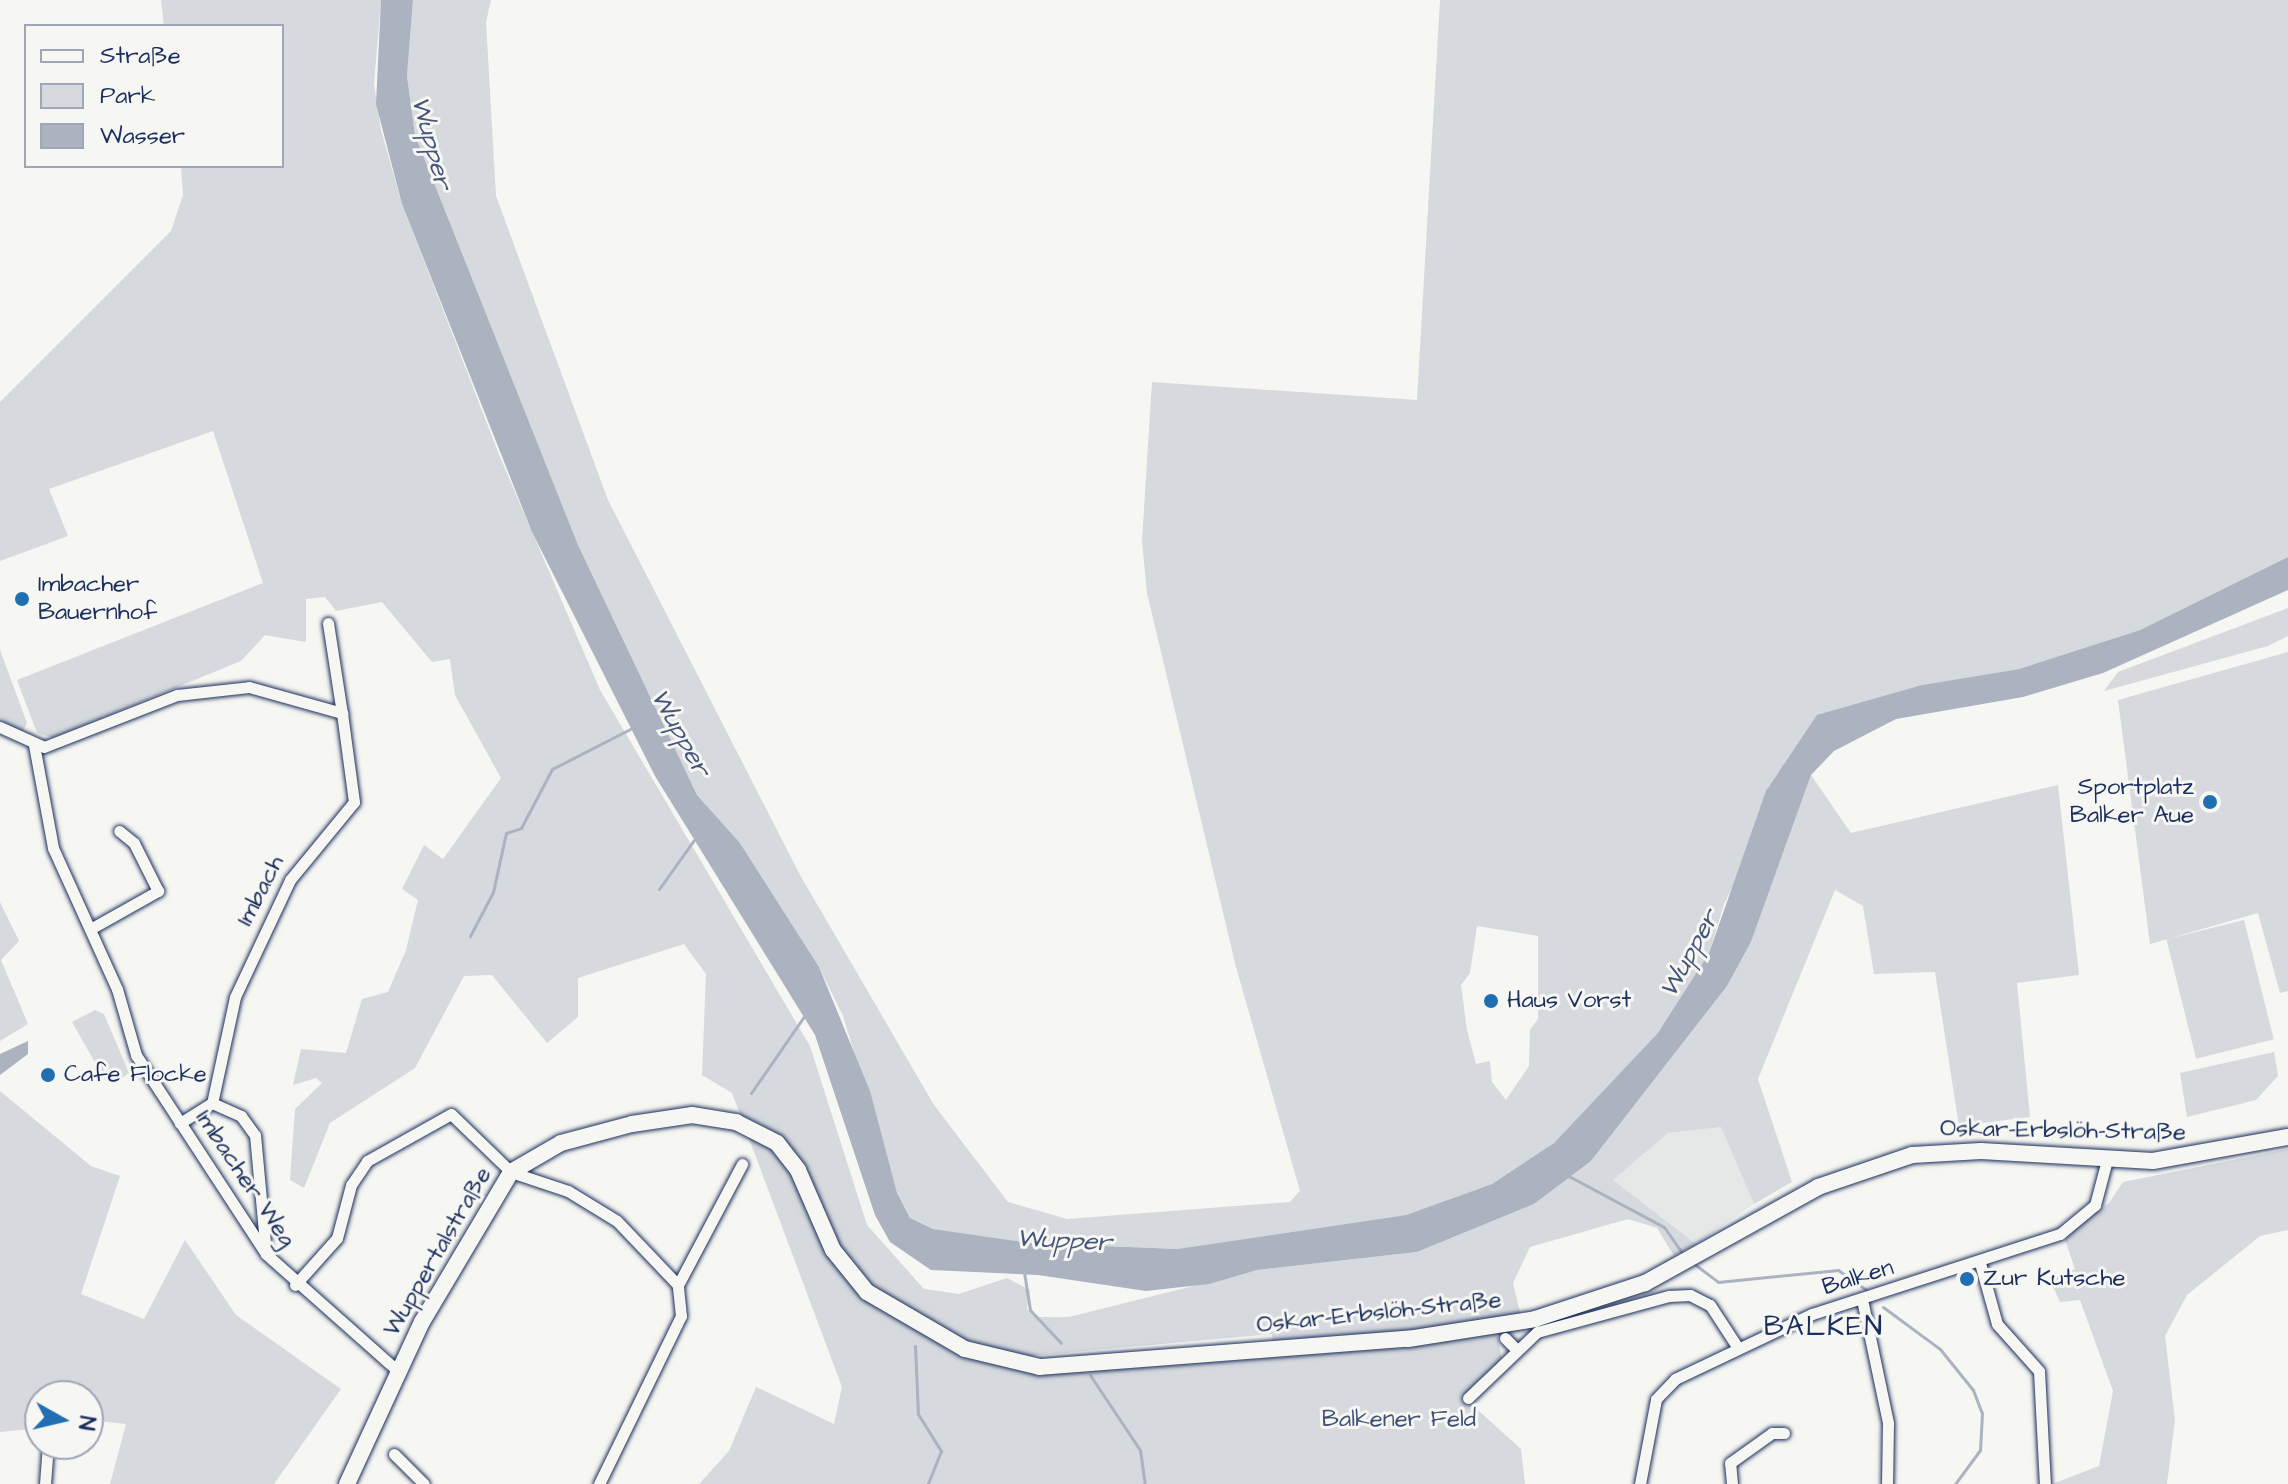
<!DOCTYPE html>
<html>
<head>
<meta charset="utf-8">
<style>
  body { margin:0 }
  #map { position:relative; width:2288px; height:1484px; overflow:hidden; background:#f6f6f2; font-family:"Architects Daughter",sans-serif }
  div>[style] { position:absolute }
  .built>* { inset:0; background:#e6e7e7 }
  .green>* { inset:0; background:#d6d9dd; transform-origin:0 0 }
  .water>* { inset:0; background:#abb2c0 }
  .stream>* { height:3px; margin:-1.5px; padding:0 1.5px; transform-origin:1.5px; border-radius:1.5px; background:#abb2c0 }
  .roads { filter:drop-shadow(0 0 2px #1b2f5e) drop-shadow(0 0 2px #1b2f5e) }
  .street>* { height:11px; margin:-5.5px; padding:0 5.5px; transform-origin:5.5px; border-radius:5.5px; background:#f6f6f2 }
  .secondary>* { height:16px; margin:-8px; padding:0 8px; transform-origin:8px; border-radius:8px; background:#f6f6f2 }
  .dots>* { width:22px; height:22px; translate:-50% -50%; box-sizing:border-box; border:4px solid #f6f6f2; border-radius:50% }
  span { translate:-50% -50%; white-space:nowrap; text-align:center; line-height:1.15; -webkit-text-stroke:6px #f6f6f2; paint-order:stroke }
  .poi-label { font-size:24px; color:#1b2f5e }
  .left { translate:0 -50%; text-align:left }
  .right { translate:-100% -50%; text-align:right }
  .street-label { font-size:24px; color:#1b2f5e }
  .park-label { font-size:24px; color:#405177 }
  .water-label { font-size:26px; color:#46567b; font-style:italic }
  .quarter-label { font-size:28px; color:#1b2f5e; letter-spacing:2px }
  .legend { position:absolute; left:24px; top:24px; width:260px; height:144px; box-sizing:border-box; background:#f6f6f2; border:2px solid #9ea6b7; margin:0; padding:10px 14px; list-style:none; font-size:24px; color:#1b2f5e }
  .legend li { display:flex; align-items:center; gap:16px; height:40px }
  .legend b { width:40px; border:2px solid #9ea6b7 }
  .north { position:absolute; left:24px; top:1380px; width:80px; height:80px; box-sizing:border-box; background:#f6f6f2; border:2px solid #9ea6b7; border-radius:50%; rotate:98deg; font-size:22px; font-weight:700; line-height:32px; text-align:center; color:#1b2f5e }
  .north::after { content:''; display:block; margin:auto; width:28px; height:36px; background:#1f6fb2; clip-path:polygon(50% 0,100% 100%,50% 72%,0 100%) }
</style>
</head>
<body>
<div id="map">
  <div class="built">
    <i style="clip-path:polygon(1721px 1127px,1754px 1204px,1696px 1244px,1612px 1180px,1668px 1133px)"></i>
  </div>
  <div class="green">
    <i style="clip-path:polygon(evenodd,161px 0,381px 0,374px 84px,381px 130px,402px 204px,500px 457px,600px 690px,810px 1046px,867px 1225px,924px 1289px,959px 1294px,1007px 1278px,1030px 1290px,1027px 1309px,1037px 1317px,1069px 1317px,1257px 1270px,1417px 1252px,1534px 1204px,1591px 1161px,1727px 986px,1751px 942px,1811px 775px,1851px 833px,2058px 785px,2079px 975px,2017px 983px,2030px 1117px,1959px 1126px,1935px 972px,1874px 974px,1863px 906px,1835px 890px,1758px 1079px,1792px 1182px,1754px 1204px,1721px 1127px,1668px 1133px,1613px 1180px,1696px 1244px,1674px 1256px,1657px 1228px,1628px 1219px,1530px 1247px,1513px 1283px,1524px 1329px,1497px 1335px,1502px 1359px,1469px 1402px,1521px 1449px,1525px 1484px,699px 1484px,729px 1451px,756px 1387px,834px 1424px,842px 1387px,732px 1093px,702px 1075px,706px 974px,684px 944px,578px 978px,578px 1017px,547px 1043px,492px 975px,464px 976px,415px 1068px,330px 1123px,304px 1188px,290px 1180px,295px 1109px,322px 1083px,316px 1078px,293px 1085px,301px 1049px,346px 1053px,362px 999px,388px 992px,406px 950px,418px 900px,402px 889px,424px 845px,443px 859px,501px 778px,455px 695px,450px 659px,432px 662px,382px 602px,336px 611px,325px 597px,306px 599px,306px 642px,265px 635px,241px 661px,53px 738px,37px 733px,17px 680px,263px 583px,213px 431px,49px 489px,68px 536px,0 561px,0 402px,171px 231px,183px 195px,181px 166px,282px 166px,282px 26px,164px 26px,161px 0,1272px 1334px,1274px 1354px,1032px 1372px,1030px 1356px,1272px 1334px)"></i>
    <i style="clip-path:polygon(evenodd,413px 0,491px 0,486px 22px,496px 196px,608px 500px,800px 875px,934px 1105px,1008px 1202px,1067px 1219px,1290px 1202px,1300px 1191px,1236px 967px,1147px 593px,1142px 541px,1152px 382px,1417px 400px,1440px 0,2288px 0,2288px 557px,2140px 630px,2019px 669px,1922px 685px,1817px 716px,1724px 904px,1709px 953px,1658px 1034px,1554px 1143px,1492px 1184px,1406px 1215px,1177px 1249px,1030px 1243px,933px 1229px,910px 1218px,897px 1193px,843px 1016px,819px 967px,740px 843px,697px 795px,578px 545px,415px 135px,407px 76px,413px 0,1477px 926px,1538px 936px,1538px 1019px,1530px 1030px,1529px 1066px,1506px 1100px,1492px 1082px,1490px 1061px,1476px 1064px,1467px 1030px,1461px 985px,1470px 973px,1477px 926px)"></i>
    <i style="clip-path:polygon(2288px 608px,2288px 636px,2268px 646px,2104px 691px,2118px 672px)"></i>
    <i style="clip-path:polygon(0 650px,27px 723px,21px 735px,0 723px)"></i>
    <i style="clip-path:polygon(2288px 652px,2288px 991px,2280px 993px,2258px 913px,2150px 944px,2118px 700px)"></i>
    <i style="clip-path:polygon(0 902px,19px 941px,1px 960px,28px 1024px,0 1041px)"></i>
    <i style="left:2244px;top:920px;width:123px;height:80px;rotate:76deg"></i>
    <i style="clip-path:polygon(95px 1010px,104px 1014px,129px 1073px,115px 1083px,105px 1080px,72px 1022px)"></i>
    <i style="clip-path:polygon(2274px 1052px,2278px 1076px,2256px 1100px,2187px 1117px,2180px 1073px)"></i>
    <i style="clip-path:polygon(0 1091px,91px 1166px,120px 1176px,81px 1294px,144px 1319px,185px 1240px,236px 1315px,341px 1389px,274px 1484px,110px 1484px,126px 1424px,88px 1420px,88px 1396px,40px 1396px,40px 1428px,0 1432px)"></i>
    <i style="clip-path:polygon(2288px 1149px,2288px 1230px,2260px 1236px,2187px 1295px,2165px 1336px,2175px 1420px,2167px 1484px,2052px 1484px,2099px 1466px,2113px 1391px,2080px 1300px,2060px 1302px,2050px 1280px,2075px 1269px,2063px 1234px,2109px 1203px,2123px 1182px)"></i>
  </div>
  <div class="water">
    <i style="clip-path:polygon(381px 0,413px 0,407px 76px,415px 135px,578px 545px,697px 795px,740px 843px,819px 967px,870px 1091px,897px 1193px,910px 1218px,933px 1229px,1030px 1243px,1177px 1249px,1406px 1215px,1492px 1184px,1554px 1143px,1658px 1033px,1709px 953px,1766px 791px,1817px 715px,1922px 685px,2019px 669px,2140px 630px,2288px 557px,2288px 590px,2103px 673px,2023px 697px,1896px 719px,1834px 751px,1811px 775px,1751px 942px,1727px 986px,1591px 1161px,1534px 1204px,1417px 1252px,1257px 1270px,1209px 1284px,1146px 1291px,1038px 1275px,931px 1270px,890px 1242px,875px 1215px,815px 1035px,655px 776px,532px 532px,402px 204px,376px 104px)"></i>
    <i style="clip-path:polygon(28px 1041px,28px 1054px,0 1075px,0 1054px)"></i>
  </div>
  <div class="stream">
    <i style="left:659px;top:889px;width:60px;rotate:-54.5deg"></i>
    <i style="left:470px;top:936px;width:50px;rotate:-62.4deg"></i>
    <i style="left:493px;top:892px;width:60px;rotate:-77.6deg"></i>
    <i style="left:506px;top:833px;width:16px;rotate:-18deg"></i>
    <i style="left:521px;top:828px;width:67px;rotate:-62.3deg"></i>
    <i style="left:552px;top:769px;width:90px;rotate:-27.1deg"></i>
    <i style="left:751px;top:1093px;width:98px;rotate:-55.3deg"></i>
    <i style="left:1565px;top:1174px;width:112px;rotate:28.2deg"></i>
    <i style="left:1664px;top:1227px;width:35px;rotate:55deg"></i>
    <i style="left:1693px;top:1263px;width:31px;rotate:37deg"></i>
    <i style="left:1718px;top:1282px;width:121px;rotate:-5.7deg"></i>
    <i style="left:1838px;top:1270px;width:39px;rotate:35deg"></i>
    <i style="left:1024px;top:1272px;width:38px;rotate:81deg"></i>
    <i style="left:1030px;top:1310px;width:45px;rotate:46.8deg"></i>
    <i style="left:1883px;top:1307px;width:71px;rotate:36.4deg"></i>
    <i style="left:1940px;top:1349px;width:53px;rotate:51.2deg"></i>
    <i style="left:1973px;top:1390px;width:25px;rotate:69deg"></i>
    <i style="left:1982px;top:1413px;width:37px;rotate:93deg"></i>
    <i style="left:1980px;top:1450px;width:42px;rotate:126.3deg"></i>
    <i style="left:915px;top:1346px;width:68px;rotate:87.5deg"></i>
    <i style="left:918px;top:1414px;width:44px;rotate:58.1deg"></i>
    <i style="left:941px;top:1451px;width:35px;rotate:112deg"></i>
    <i style="left:1090px;top:1375px;width:90px;rotate:56.3deg"></i>
    <i style="left:1140px;top:1450px;width:34px;rotate:82deg"></i>
  </div>
  <div class="roads">
    <div class="street">
      <i style="left:328px;top:623px;width:91px;rotate:81.2deg"></i>
      <i style="left:0;top:727px;width:48px;rotate:24.4deg"></i>
      <i style="left:44px;top:747px;width:143px;rotate:-21.4deg"></i>
      <i style="left:177px;top:695px;width:72px;rotate:-6.3deg"></i>
      <i style="left:249px;top:687px;width:97px;rotate:15.6deg"></i>
      <i style="left:342px;top:713px;width:90px;rotate:82.3deg"></i>
      <i style="left:354px;top:802px;width:101px;rotate:129.4deg"></i>
      <i style="left:290px;top:880px;width:129px;rotate:115.2deg"></i>
      <i style="left:235px;top:997px;width:108px;rotate:102.2deg"></i>
      <i style="left:212px;top:1103px;width:38px;rotate:148deg"></i>
      <i style="left:34px;top:745px;width:105px;rotate:79.5deg"></i>
      <i style="left:53px;top:848px;width:155px;rotate:65.6deg"></i>
      <i style="left:117px;top:989px;width:69px;rotate:73.9deg"></i>
      <i style="left:136px;top:1055px;width:238px;rotate:56.8deg"></i>
      <i style="left:266px;top:1254px;width:176px;rotate:41.6deg"></i>
      <i style="left:92px;top:928px;width:76px;rotate:-29.3deg"></i>
      <i style="left:158px;top:891px;width:54px;rotate:-116.6deg"></i>
      <i style="left:134px;top:843px;width:19px;rotate:-141deg"></i>
      <i style="left:212px;top:1103px;width:32px;rotate:24deg"></i>
      <i style="left:241px;top:1116px;width:24px;rotate:54deg"></i>
      <i style="left:255px;top:1135px;width:119px;rotate:84.7deg"></i>
      <i style="left:1980px;top:1263px;width:63px;rotate:74.4deg"></i>
      <i style="left:1997px;top:1324px;width:63px;rotate:48.2deg"></i>
      <i style="left:2039px;top:1371px;width:113px;rotate:87deg"></i>
      <i style="left:295px;top:1285px;width:63px;rotate:-48.2deg"></i>
      <i style="left:337px;top:1238px;width:55px;rotate:-75.2deg"></i>
      <i style="left:351px;top:1185px;width:29px;rotate:-56deg"></i>
      <i style="left:367px;top:1161px;width:96px;rotate:-29.2deg"></i>
      <i style="left:451px;top:1114px;width:83px;rotate:44deg"></i>
      <i style="left:511px;top:1172px;width:60px;rotate:18.4deg"></i>
      <i style="left:568px;top:1191px;width:57px;rotate:31.5deg"></i>
      <i style="left:617px;top:1221px;width:88px;rotate:46.4deg"></i>
      <i style="left:1863px;top:1304px;width:122px;rotate:78.1deg"></i>
      <i style="left:1888px;top:1423px;width:61px;rotate:90.9deg"></i>
      <i style="left:1505px;top:1338px;width:17px;rotate:45deg"></i>
      <i style="left:1468px;top:1398px;width:95px;rotate:-43.7deg"></i>
      <i style="left:1537px;top:1332px;width:137px;rotate:-15.3deg"></i>
      <i style="left:1669px;top:1296px;width:21px;rotate:-3deg"></i>
      <i style="left:1690px;top:1295px;width:22px;rotate:27deg"></i>
      <i style="left:1710px;top:1305px;width:51px;rotate:56.9deg"></i>
      <i style="left:394px;top:1454px;width:42px;rotate:45deg"></i>
      <i style="left:45px;top:1484px;width:40px;rotate:-85.7deg"></i>
      <i style="left:599px;top:1484px;width:187px;rotate:-64deg"></i>
      <i style="left:681px;top:1316px;width:31px;rotate:-96deg"></i>
      <i style="left:678px;top:1285px;width:137px;rotate:-62.1deg"></i>
      <i style="left:1640px;top:1484px;width:86px;rotate:-79.3deg"></i>
      <i style="left:1656px;top:1399px;width:28px;rotate:-46deg"></i>
      <i style="left:1675px;top:1379px;width:152px;rotate:-25.4deg"></i>
      <i style="left:1812px;top:1314px;width:261px;rotate:-17.9deg"></i>
      <i style="left:2060px;top:1234px;width:45px;rotate:-39.6deg"></i>
      <i style="left:2095px;top:1205px;width:47px;rotate:-75.1deg"></i>
      <i style="left:1732px;top:1484px;width:21px;rotate:-95deg"></i>
      <i style="left:1730px;top:1463px;width:52px;rotate:-35.5deg"></i>
      <i style="left:1772px;top:1433px;width:12px"></i>
    </div>
    <div class="secondary">
      <i style="left:347px;top:1484px;width:179px;rotate:-65.2deg"></i>
      <i style="left:422px;top:1322px;width:174px;rotate:-59.3deg"></i>
      <i style="left:511px;top:1172px;width:58px;rotate:-30.1deg"></i>
      <i style="left:561px;top:1143px;width:73px;rotate:-15deg"></i>
      <i style="left:632px;top:1124px;width:61px;rotate:-8.5deg"></i>
      <i style="left:692px;top:1115px;width:45px;rotate:9deg"></i>
      <i style="left:736px;top:1122px;width:46px;rotate:27.1deg"></i>
      <i style="left:777px;top:1143px;width:34px;rotate:52deg"></i>
      <i style="left:798px;top:1170px;width:87px;rotate:66.4deg"></i>
      <i style="left:833px;top:1250px;width:54px;rotate:51deg"></i>
      <i style="left:867px;top:1292px;width:113px;rotate:30.2deg"></i>
      <i style="left:965px;top:1349px;width:77px;rotate:13.5deg"></i>
      <i style="left:1040px;top:1367px;width:369px;rotate:-4.4deg"></i>
      <i style="left:1408px;top:1339px;width:129px;rotate:-8.9deg"></i>
      <i style="left:1535px;top:1319px;width:116px;rotate:-18.1deg"></i>
      <i style="left:1645px;top:1283px;width:198px;rotate:-29deg"></i>
      <i style="left:1818px;top:1187px;width:99px;rotate:-18.8deg"></i>
      <i style="left:1912px;top:1155px;width:69px;rotate:-3.3deg"></i>
      <i style="left:1981px;top:1151px;width:172px;rotate:3.3deg"></i>
      <i style="left:2153px;top:1161px;width:137px;rotate:-10.1deg"></i>
    </div>
  </div>
  <div class="dots">
    <i style="left:22px;top:599px;background:#1f6fb2"></i>
    <i style="left:2210px;top:802px;background:#1f6fb2"></i>
    <i style="left:1491px;top:1001px;background:#1f6fb2"></i>
    <i style="left:48px;top:1075px;background:#1f6fb2"></i>
    <i style="left:1967px;top:1279px;background:#1f6fb2"></i>
  </div>
  <div class="poi-label">
    <span class="left" style="left:38px;top:599px">Imbacher<br>Bauernhof</span>
    <span class="right" style="left:2194px;top:802px">Sportplatz<br>Balker Aue</span>
    <span class="left" style="left:1507px;top:1001px">Haus Vorst</span>
    <span class="left" style="left:64px;top:1075px">Cafe Flocke</span>
    <span class="left" style="left:1983px;top:1279px">Zur Kutsche</span>
  </div>
  <div class="street-label">
    <span style="left:261px;top:891px;rotate:-63deg">Imbach</span>
    <span style="left:2063px;top:1131px;rotate:1deg">Oskar-Erbslöh-Straße</span>
    <span style="left:245px;top:1179px;rotate:56deg">Imbacher Weg</span>
    <span style="left:438px;top:1252px;rotate:-60deg">Wuppertalstraße</span>
    <span style="left:1858px;top:1278px;rotate:-17deg">Balken</span>
    <span style="left:1379px;top:1313px;rotate:-6deg">Oskar-Erbslöh-Straße</span>
  </div>
  <div class="park-label">
    <span style="left:1399px;top:1420px">Balkener Feld</span>
  </div>
  <div class="water-label">
    <span style="left:431px;top:143px;rotate:75deg">Wupper</span>
    <span style="left:680px;top:733px;rotate:61deg">Wupper</span>
    <span style="left:1690px;top:954px;rotate:-61deg">Wupper</span>
    <span style="left:1064px;top:1241px;rotate:3deg">Wupper</span>
  </div>
  <div class="quarter-label">
    <span style="left:1824px;top:1327px">BALKEN</span>
  </div>
  <ul class="legend">
  <li><b style="height:10px;background:#f6f6f2"></b>Straße</li>
  <li><b style="height:22px;background:#d6d9dd"></b>Park</li>
  <li><b style="height:22px;background:#abb2c0"></b>Wasser</li>
  </ul>
  <div class="north">N</div>
</div>
</body>
</html>
